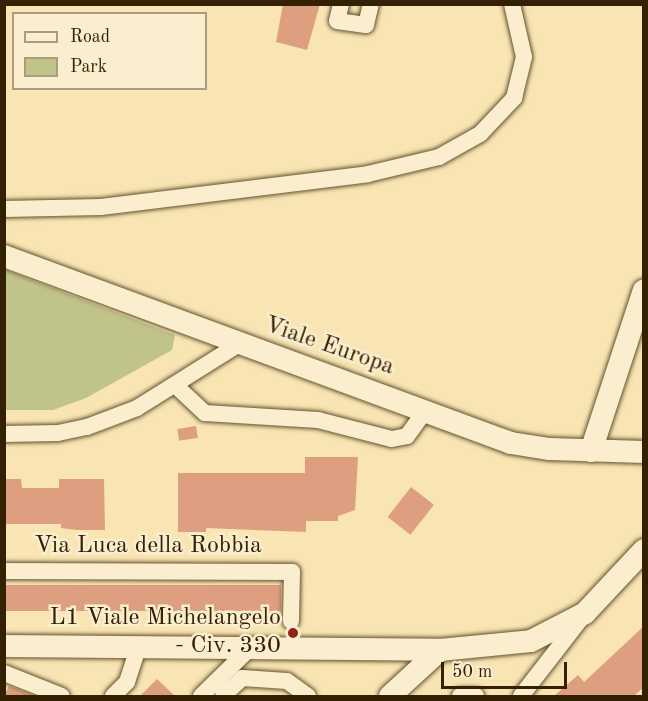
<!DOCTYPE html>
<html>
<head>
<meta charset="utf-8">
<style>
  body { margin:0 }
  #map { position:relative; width:648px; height:701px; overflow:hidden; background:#f8e5b3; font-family:"Old Standard TT",serif }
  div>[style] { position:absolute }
  .green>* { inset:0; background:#c0c38a }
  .building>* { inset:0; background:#dd9f7f; transform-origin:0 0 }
  .roads { filter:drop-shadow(0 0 2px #65522f) drop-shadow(0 0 2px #65522f) }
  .street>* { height:16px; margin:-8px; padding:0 8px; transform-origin:8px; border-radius:8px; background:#faeece }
  .secondary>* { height:22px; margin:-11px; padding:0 11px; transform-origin:11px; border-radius:11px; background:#faeece }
  .dots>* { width:16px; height:16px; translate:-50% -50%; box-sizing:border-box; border:3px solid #faeece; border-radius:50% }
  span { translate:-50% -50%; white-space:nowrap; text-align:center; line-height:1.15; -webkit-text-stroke:5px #faeece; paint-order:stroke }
  .street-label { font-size:24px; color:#342103 }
  .poi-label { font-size:24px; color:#342103 }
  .right { translate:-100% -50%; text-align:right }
  .frame { position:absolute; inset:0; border:6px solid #342103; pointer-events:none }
  .legend { position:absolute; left:12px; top:12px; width:195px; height:78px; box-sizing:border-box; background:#faeece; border:2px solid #ab9c7d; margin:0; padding:8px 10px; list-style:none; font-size:18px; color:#342103 }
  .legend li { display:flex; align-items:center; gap:12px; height:30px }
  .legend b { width:30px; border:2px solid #ab9c7d }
  .scale { position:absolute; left:441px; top:662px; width:126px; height:27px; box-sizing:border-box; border:3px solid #342103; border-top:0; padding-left:8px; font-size:18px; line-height:21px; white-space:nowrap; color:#342103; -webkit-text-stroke:4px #faeece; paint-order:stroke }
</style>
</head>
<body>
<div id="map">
  <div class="green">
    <i style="clip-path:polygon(5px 270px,175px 335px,172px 350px,86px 398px,53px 410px,5px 410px)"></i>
  </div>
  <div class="building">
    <i style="clip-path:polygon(283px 4px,320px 4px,307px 50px,276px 42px)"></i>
    <i style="left:196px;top:426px;width:12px;height:19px;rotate:81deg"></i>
    <i style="clip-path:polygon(305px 457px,358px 457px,355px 510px,338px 516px,338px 521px,306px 521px,306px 532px,206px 528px,206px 532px,178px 532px,178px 473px,305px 473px)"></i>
    <i style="clip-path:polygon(4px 479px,21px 479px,22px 488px,59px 488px,59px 479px,104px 479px,105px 530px,77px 530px,61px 528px,61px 524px,4px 524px)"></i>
    <i style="left:411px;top:487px;width:29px;height:38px;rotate:38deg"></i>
    <i style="left:4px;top:585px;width:277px;height:26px"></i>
    <i style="clip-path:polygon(644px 626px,644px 687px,634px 696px,554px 696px,578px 675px,584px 682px)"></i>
    <i style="clip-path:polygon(157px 679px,175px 696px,140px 696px)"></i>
    <i style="clip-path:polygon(9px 686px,35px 696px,4px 696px)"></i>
  </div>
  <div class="roads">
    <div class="street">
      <i style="left:341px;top:4px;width:17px;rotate:103deg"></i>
      <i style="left:337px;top:21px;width:29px;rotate:8deg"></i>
      <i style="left:366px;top:25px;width:22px;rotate:-77deg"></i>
      <i style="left:4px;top:209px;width:97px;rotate:-1.2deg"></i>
      <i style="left:101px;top:207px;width:269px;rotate:-7deg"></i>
      <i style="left:368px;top:174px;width:73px;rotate:-13.5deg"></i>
      <i style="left:439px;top:157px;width:47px;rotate:-29.3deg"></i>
      <i style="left:480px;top:134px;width:50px;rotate:-46.6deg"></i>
      <i style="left:514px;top:98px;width:42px;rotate:-76.3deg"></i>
      <i style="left:524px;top:57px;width:54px;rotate:-102.8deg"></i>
      <i style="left:176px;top:386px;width:40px;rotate:43deg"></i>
      <i style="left:205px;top:413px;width:113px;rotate:3.5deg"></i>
      <i style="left:318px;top:420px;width:76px;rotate:14.4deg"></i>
      <i style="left:392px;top:439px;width:15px;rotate:-11deg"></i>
      <i style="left:407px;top:436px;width:32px;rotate:-54deg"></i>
      <i style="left:4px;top:434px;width:54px;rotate:-1.1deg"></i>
      <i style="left:58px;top:433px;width:30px;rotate:-12deg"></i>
      <i style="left:87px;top:427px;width:53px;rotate:-20.8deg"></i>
      <i style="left:137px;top:408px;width:120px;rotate:-32.1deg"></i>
      <i style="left:4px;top:571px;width:288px;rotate:0.2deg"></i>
      <i style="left:292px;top:572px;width:49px;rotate:91.2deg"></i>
      <i style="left:4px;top:673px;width:62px;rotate:21.6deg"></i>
      <i style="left:113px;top:696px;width:20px;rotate:-45deg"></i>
      <i style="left:127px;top:682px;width:36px;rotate:-72deg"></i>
      <i style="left:201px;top:696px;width:69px;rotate:-44.4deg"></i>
      <i style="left:223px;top:696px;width:26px;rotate:-43deg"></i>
      <i style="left:242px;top:678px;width:45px;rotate:3.8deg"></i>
      <i style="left:287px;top:681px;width:26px;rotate:36deg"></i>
      <i style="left:460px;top:696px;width:16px"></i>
      <i style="left:521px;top:696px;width:101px;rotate:-52.2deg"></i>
    </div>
    <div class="secondary">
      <i style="left:4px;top:256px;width:540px;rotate:20.25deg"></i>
      <i style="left:511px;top:443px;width:39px;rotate:9deg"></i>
      <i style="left:550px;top:449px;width:94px;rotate:1.8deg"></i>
      <i style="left:591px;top:451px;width:169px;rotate:-71.8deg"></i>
      <i style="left:4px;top:646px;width:436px;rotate:0.5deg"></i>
      <i style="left:440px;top:650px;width:91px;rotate:-5.6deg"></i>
      <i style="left:531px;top:641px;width:61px;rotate:-27.4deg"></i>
      <i style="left:585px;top:613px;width:86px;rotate:-46.9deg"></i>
      <i style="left:390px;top:696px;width:68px;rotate:-42.6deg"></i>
    </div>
  </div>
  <div class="dots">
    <i style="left:293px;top:633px;background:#8f2418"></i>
  </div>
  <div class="street-label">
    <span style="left:329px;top:347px;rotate:19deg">Viale Europa</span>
    <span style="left:148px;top:547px">Via Luca della Robbia</span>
  </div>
  <div class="poi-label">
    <span class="right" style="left:281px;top:633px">L1 Viale Michelangelo<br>- Civ. 330</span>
  </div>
  <div class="frame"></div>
  <ul class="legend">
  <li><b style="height:8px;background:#faeece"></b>Road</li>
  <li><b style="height:16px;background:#c0c38a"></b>Park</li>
  </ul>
  <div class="scale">50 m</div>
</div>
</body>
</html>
